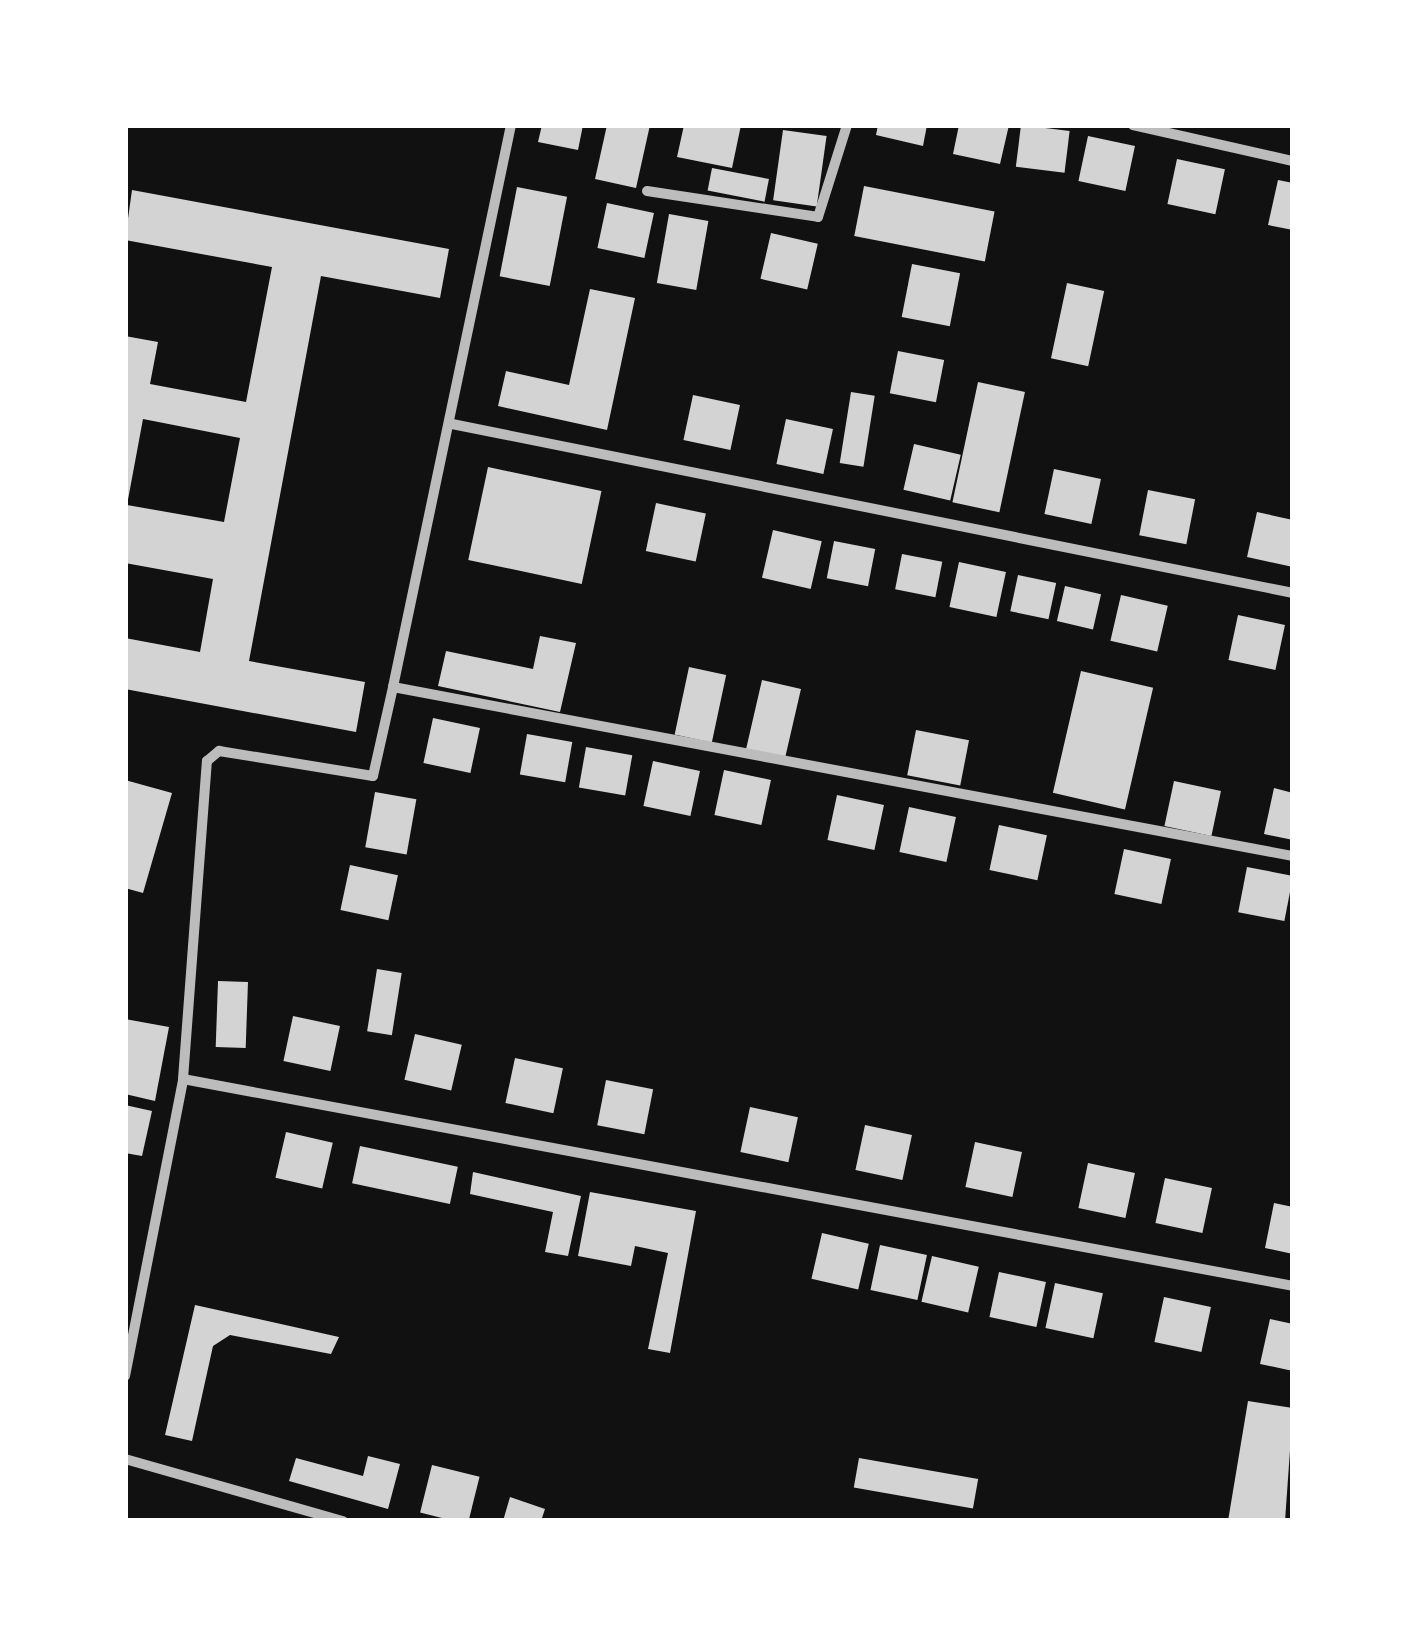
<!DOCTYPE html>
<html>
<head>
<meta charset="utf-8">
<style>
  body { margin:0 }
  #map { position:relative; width:1418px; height:1646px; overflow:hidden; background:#111; font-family:Bitter,serif }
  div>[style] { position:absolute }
  .building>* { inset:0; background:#d3d3d3; transform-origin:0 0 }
  .minor>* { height:10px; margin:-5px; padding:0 5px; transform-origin:5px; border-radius:5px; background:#bcbcbc }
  span { translate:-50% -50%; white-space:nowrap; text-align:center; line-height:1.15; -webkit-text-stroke:10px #fff; paint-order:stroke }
  .frame { position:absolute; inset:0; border:128px solid #fff; pointer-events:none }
</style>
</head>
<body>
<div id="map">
  <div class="building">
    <i style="clip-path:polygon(542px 125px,583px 125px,578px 150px,538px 142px)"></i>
    <i style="clip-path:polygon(607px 125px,650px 125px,636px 188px,595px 179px)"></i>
    <i style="clip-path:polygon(684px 125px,741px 125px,732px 168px,677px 157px)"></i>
    <i style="clip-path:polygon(878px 125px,927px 125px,923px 146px,876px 135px)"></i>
    <i style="clip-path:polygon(959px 125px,1009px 125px,1000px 164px,953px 154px)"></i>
    <i style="left:1021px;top:125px;width:49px;height:42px;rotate:7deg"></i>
    <i style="left:783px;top:130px;width:44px;height:71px;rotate:8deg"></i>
    <i style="left:1088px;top:136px;width:48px;height:46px;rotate:12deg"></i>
    <i style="left:1177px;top:159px;width:49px;height:46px;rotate:12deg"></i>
    <i style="left:712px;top:168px;width:58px;height:23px;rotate:11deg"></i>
    <i style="clip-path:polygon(1278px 180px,1293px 183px,1293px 230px,1268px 225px)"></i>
    <i style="left:864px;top:186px;width:133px;height:51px;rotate:11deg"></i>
    <i style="left:517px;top:187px;width:51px;height:91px;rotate:11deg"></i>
    <i style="clip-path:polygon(evenodd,132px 190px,449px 249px,440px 298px,321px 276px,249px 661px,365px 682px,356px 732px,125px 689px,125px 638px,200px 652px,213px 579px,125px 563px,125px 336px,158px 342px,150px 384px,246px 402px,272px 267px,125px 240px,132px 190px,143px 419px,240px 438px,224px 522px,127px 505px,143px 419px)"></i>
    <i style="left:607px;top:203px;width:48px;height:46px;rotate:12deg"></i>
    <i style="left:669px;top:214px;width:40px;height:70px;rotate:10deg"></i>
    <i style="left:771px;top:233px;width:48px;height:47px;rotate:13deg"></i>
    <i style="left:912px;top:264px;width:49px;height:54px;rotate:11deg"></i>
    <i style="left:1067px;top:283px;width:38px;height:77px;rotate:12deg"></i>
    <i style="clip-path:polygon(590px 289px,635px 298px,607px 430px,498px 406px,506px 371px,569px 385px)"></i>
    <i style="left:898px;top:351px;width:47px;height:43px;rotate:11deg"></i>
    <i style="left:978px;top:382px;width:48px;height:123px;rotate:12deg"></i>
    <i style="left:851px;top:392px;width:24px;height:72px;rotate:9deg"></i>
    <i style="left:693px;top:395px;width:48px;height:46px;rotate:12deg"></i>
    <i style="left:786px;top:419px;width:48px;height:46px;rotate:12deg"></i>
    <i style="left:914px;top:444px;width:48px;height:47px;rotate:13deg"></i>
    <i style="left:488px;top:467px;width:116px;height:95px;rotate:12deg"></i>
    <i style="left:1054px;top:469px;width:48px;height:46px;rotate:12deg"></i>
    <i style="left:1148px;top:490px;width:48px;height:46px;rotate:11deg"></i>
    <i style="left:656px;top:503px;width:51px;height:49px;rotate:12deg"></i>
    <i style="clip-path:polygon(1257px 512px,1293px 520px,1293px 567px,1247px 557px)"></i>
    <i style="left:773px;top:530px;width:50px;height:49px;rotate:13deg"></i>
    <i style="left:834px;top:541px;width:42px;height:38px;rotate:11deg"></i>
    <i style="left:902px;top:554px;width:41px;height:36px;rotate:11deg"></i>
    <i style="left:959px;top:562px;width:48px;height:46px;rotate:12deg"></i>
    <i style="left:1018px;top:575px;width:39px;height:37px;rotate:12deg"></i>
    <i style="left:1065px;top:586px;width:37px;height:36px;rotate:13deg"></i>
    <i style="left:1121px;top:595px;width:48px;height:47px;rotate:13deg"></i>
    <i style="left:1238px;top:615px;width:48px;height:46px;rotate:12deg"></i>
    <i style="clip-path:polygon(540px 636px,576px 643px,560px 712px,438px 686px,446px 651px,533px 669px)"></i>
    <i style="left:689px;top:667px;width:38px;height:69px;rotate:12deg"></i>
    <i style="left:1081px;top:671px;width:74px;height:125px;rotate:13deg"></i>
    <i style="left:762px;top:680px;width:40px;height:71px;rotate:13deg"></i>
    <i style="left:433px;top:718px;width:48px;height:46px;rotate:12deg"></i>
    <i style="left:916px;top:730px;width:54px;height:46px;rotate:11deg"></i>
    <i style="left:527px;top:734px;width:46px;height:41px;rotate:10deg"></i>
    <i style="left:586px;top:747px;width:47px;height:41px;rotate:10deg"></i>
    <i style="left:653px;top:761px;width:48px;height:46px;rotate:12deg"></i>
    <i style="left:724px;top:770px;width:48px;height:46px;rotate:12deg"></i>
    <i style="clip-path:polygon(125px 780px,172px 793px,143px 893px,125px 888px)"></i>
    <i style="left:1174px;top:781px;width:48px;height:46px;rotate:12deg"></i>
    <i style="clip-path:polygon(1274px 788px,1293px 793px,1293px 840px,1264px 834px)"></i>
    <i style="left:375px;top:792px;width:42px;height:56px;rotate:10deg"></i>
    <i style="left:837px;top:795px;width:48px;height:46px;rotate:12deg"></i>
    <i style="left:909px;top:807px;width:48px;height:46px;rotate:12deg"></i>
    <i style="left:999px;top:825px;width:49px;height:46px;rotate:12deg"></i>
    <i style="left:1124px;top:849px;width:48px;height:46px;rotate:12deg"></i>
    <i style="left:350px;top:865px;width:49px;height:46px;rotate:12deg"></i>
    <i style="left:1247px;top:867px;width:47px;height:46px;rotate:11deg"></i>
    <i style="left:377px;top:969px;width:25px;height:63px;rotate:9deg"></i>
    <i style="left:218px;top:981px;width:30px;height:66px;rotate:2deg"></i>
    <i style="left:293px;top:1016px;width:48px;height:46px;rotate:12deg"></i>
    <i style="clip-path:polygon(125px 1019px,169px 1027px,155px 1101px,125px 1094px)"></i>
    <i style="left:415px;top:1034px;width:48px;height:47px;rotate:13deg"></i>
    <i style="left:515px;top:1058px;width:49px;height:46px;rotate:12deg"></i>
    <i style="left:606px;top:1080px;width:48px;height:46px;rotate:11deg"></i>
    <i style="clip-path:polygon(125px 1105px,152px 1111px,142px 1156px,125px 1153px)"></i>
    <i style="left:750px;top:1107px;width:49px;height:46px;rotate:12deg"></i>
    <i style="left:865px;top:1125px;width:48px;height:46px;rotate:12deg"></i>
    <i style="left:286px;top:1132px;width:48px;height:47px;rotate:13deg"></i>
    <i style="left:975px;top:1142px;width:48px;height:46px;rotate:12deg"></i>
    <i style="left:360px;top:1146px;width:100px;height:38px;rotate:12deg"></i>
    <i style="left:1088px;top:1163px;width:48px;height:46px;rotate:12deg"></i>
    <i style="clip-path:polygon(473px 1172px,581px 1196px,568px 1256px,545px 1252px,553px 1212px,470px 1194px)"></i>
    <i style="left:1165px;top:1178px;width:48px;height:46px;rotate:12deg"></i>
    <i style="clip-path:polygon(590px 1192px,696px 1211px,670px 1353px,648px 1349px,668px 1253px,635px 1246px,631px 1266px,578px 1256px)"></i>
    <i style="clip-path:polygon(1274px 1203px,1293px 1207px,1293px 1254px,1265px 1248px)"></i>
    <i style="left:822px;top:1233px;width:48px;height:47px;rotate:13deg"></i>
    <i style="left:880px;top:1245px;width:48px;height:46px;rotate:12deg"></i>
    <i style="left:932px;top:1256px;width:48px;height:47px;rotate:13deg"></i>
    <i style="left:999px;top:1272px;width:48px;height:46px;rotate:12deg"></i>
    <i style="left:1055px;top:1283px;width:49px;height:46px;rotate:12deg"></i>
    <i style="left:1164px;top:1297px;width:48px;height:46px;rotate:12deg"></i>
    <i style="clip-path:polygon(195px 1305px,339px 1337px,331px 1354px,230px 1335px,213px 1346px,192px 1441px,165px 1435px)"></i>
    <i style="clip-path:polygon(1270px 1319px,1293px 1324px,1293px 1371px,1260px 1364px)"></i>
    <i style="clip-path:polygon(1248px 1401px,1293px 1408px,1285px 1521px,1228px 1521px)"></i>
    <i style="clip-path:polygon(368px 1456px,400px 1464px,388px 1509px,289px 1481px,296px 1458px,363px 1476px)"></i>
    <i style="left:859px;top:1458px;width:121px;height:30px;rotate:10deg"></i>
    <i style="left:432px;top:1465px;width:49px;height:49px;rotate:14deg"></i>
    <i style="clip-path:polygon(510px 1497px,545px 1509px,541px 1521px,503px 1521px)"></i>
  </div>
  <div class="minor">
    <i style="left:511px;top:125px;width:574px;rotate:101.86deg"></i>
    <i style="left:393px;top:687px;width:916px;rotate:10.64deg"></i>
    <i style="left:1133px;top:125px;width:164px;rotate:12.7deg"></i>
    <i style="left:647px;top:191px;width:173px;rotate:8.6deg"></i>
    <i style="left:818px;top:217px;width:96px;rotate:-72.5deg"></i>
    <i style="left:452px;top:424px;width:858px;rotate:11.36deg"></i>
    <i style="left:183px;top:1079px;width:1129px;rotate:10.56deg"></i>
    <i style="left:125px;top:1376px;width:303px;rotate:-78.9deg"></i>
    <i style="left:183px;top:1079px;width:319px;rotate:-85.7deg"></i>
    <i style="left:207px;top:761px;width:16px;rotate:-40deg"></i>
    <i style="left:219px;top:751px;width:156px;rotate:9.2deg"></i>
    <i style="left:373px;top:776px;width:91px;rotate:-77.3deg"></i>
    <i style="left:125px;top:1459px;width:227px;rotate:15.9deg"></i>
  </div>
  <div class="frame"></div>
</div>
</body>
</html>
